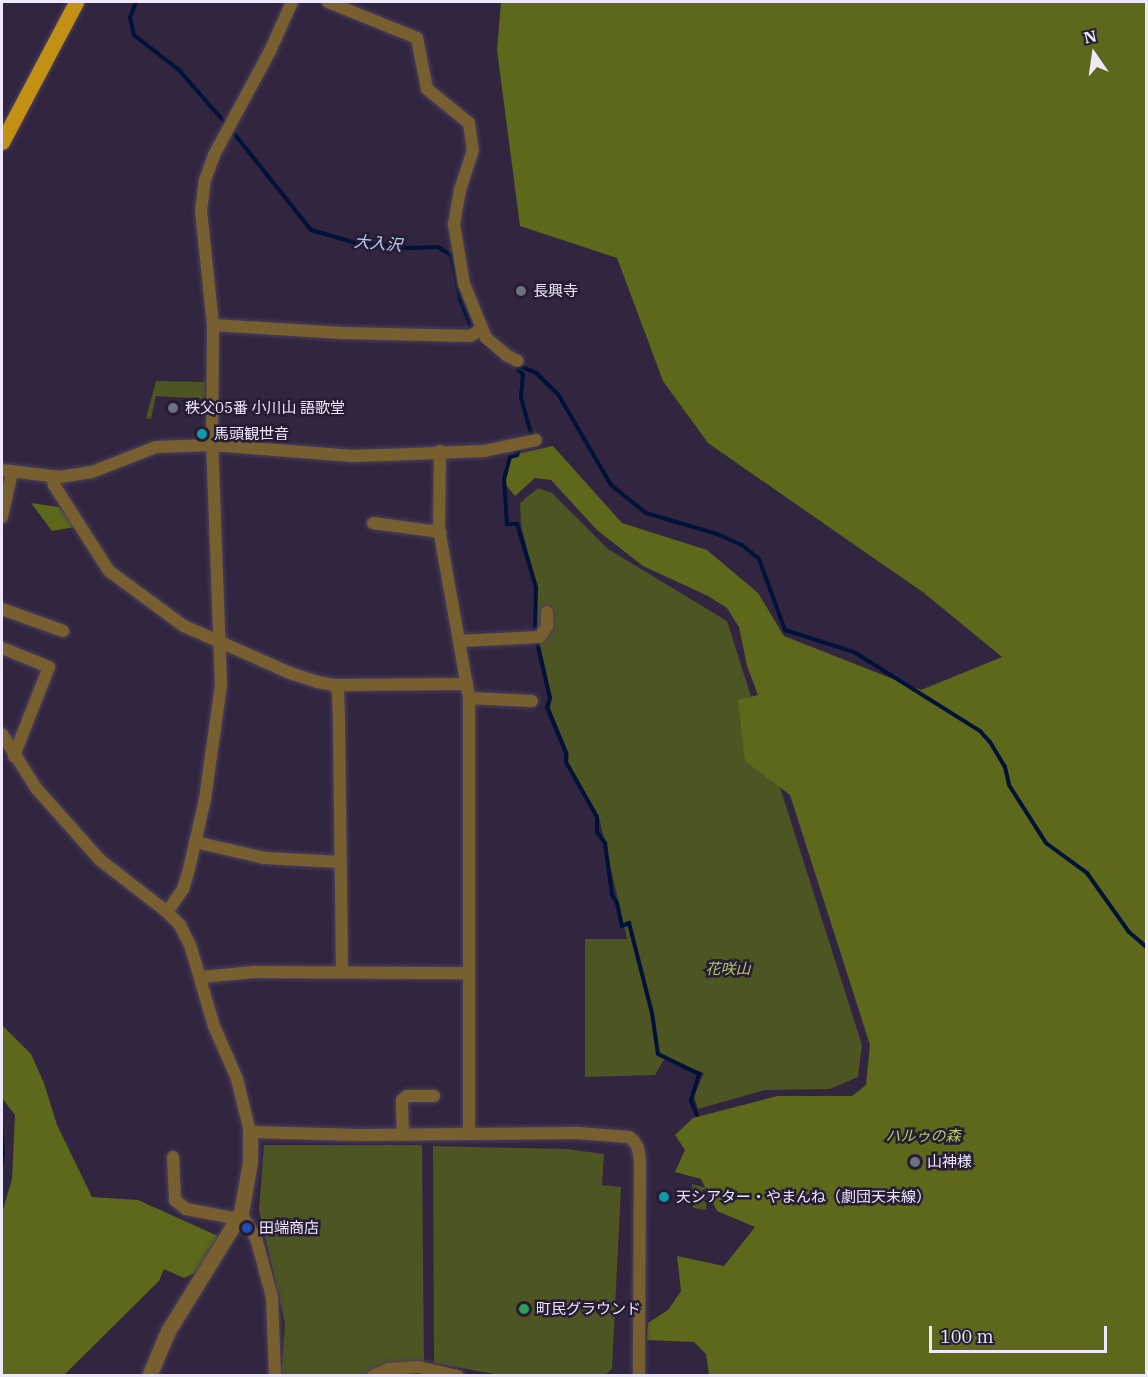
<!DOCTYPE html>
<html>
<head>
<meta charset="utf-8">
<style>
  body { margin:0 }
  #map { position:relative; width:1148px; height:1377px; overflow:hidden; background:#312540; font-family:"IBM Plex Serif","Noto Sans JP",serif }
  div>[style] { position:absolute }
  .green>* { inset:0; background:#4d5522 }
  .forest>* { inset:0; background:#5d681a }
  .water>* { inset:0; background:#001238 }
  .stream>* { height:4px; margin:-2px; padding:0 2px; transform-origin:2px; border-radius:2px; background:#001238 }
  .roads { filter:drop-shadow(0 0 2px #4c405a) drop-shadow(0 0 2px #4c405a) }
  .minor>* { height:12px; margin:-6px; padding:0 6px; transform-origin:6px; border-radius:6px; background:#775f2f }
  .tertiary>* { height:15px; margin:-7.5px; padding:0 7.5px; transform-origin:7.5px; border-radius:7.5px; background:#775f2f }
  .primary>* { height:15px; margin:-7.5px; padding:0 7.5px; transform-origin:7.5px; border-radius:7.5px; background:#c29013 }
  .dots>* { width:16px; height:16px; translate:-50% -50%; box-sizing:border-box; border:3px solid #281c35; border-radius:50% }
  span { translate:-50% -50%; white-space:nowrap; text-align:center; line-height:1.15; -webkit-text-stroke:5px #281c35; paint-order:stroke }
  .poi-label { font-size:15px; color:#efe8fa }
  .left { translate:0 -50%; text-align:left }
  .park-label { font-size:15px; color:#baca63; font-style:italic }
  .water-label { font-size:16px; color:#b9d0f1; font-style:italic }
  .frame { position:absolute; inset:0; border:3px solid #efe8fa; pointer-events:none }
  .north { position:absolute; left:1064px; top:24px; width:60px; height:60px; -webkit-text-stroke:4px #281c35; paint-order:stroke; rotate:347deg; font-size:16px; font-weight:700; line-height:24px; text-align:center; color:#efe8fa }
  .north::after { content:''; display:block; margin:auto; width:21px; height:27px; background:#efe8fa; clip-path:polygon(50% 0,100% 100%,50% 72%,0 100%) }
  .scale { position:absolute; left:929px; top:1326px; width:178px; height:27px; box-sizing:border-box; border:3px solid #efe8fa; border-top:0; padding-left:8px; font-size:18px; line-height:21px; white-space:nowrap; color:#efe8fa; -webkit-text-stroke:4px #281c35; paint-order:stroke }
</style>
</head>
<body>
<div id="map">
  <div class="green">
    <i style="clip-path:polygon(156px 381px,205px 382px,205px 399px,156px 396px,151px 419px,146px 418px)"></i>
    <i style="clip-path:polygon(538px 488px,552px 493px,608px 549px,727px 621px,862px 1045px,858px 1077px,830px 1089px,765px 1090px,698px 1109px,694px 1096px,704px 1073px,665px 1058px,655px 1075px,585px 1077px,585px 939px,627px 939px,599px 817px,568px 762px,569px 754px,550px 708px,552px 698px,537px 632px,537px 587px,521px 525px,520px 503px)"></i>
    <i style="clip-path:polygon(264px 1145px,422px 1145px,424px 1363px,380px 1367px,366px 1375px,281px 1375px,285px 1323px,259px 1210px)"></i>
    <i style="clip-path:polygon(433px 1146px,567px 1149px,604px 1154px,602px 1185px,621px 1187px,612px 1369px,605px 1375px,499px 1375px,434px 1363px)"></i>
    <i style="clip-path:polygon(692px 1184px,707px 1188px,706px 1210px,693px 1208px)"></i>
  </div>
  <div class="forest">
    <i style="clip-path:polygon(501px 2px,1146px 2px,1146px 1375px,709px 1375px,706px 1354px,694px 1342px,647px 1340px,648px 1323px,668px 1310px,681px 1291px,677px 1256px,724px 1266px,755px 1227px,717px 1211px,701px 1179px,675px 1172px,685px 1150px,675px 1135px,693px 1118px,777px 1096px,852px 1096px,866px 1085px,870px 1045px,790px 795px,745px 761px,738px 700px,758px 695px,747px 666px,739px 627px,727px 608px,708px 596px,643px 566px,597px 530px,551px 480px,535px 478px,515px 496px,502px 480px,512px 455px,553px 446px,622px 523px,707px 550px,758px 593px,784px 636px,921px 690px,1002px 657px,924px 593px,708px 443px,663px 381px,617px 258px,520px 226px,497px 50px)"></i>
    <i style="clip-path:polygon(31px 503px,59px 507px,75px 527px,52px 531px)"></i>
    <i style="clip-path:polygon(2px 1025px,31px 1054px,44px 1083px,57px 1125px,92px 1197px,138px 1200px,218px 1236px,195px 1273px,184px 1278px,164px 1269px,159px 1281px,64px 1375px,2px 1375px,2px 1213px,12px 1179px,15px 1115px,2px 1098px)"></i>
  </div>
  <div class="water">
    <i style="clip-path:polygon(2px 1106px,5px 1155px,2px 1171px)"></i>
  </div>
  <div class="stream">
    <i style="left:136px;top:2px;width:17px;rotate:111deg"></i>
    <i style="left:130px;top:18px;width:17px;rotate:77deg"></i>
    <i style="left:134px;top:35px;width:57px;rotate:37.9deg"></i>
    <i style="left:179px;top:70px;width:73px;rotate:48.9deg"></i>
    <i style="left:232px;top:131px;width:127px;rotate:51.4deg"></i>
    <i style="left:311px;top:230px;width:47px;rotate:16.1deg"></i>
    <i style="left:356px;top:243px;width:54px;rotate:5.3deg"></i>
    <i style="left:410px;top:248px;width:28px;rotate:-2deg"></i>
    <i style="left:438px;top:247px;width:15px;rotate:32deg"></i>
    <i style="left:451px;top:255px;width:45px;rotate:78.4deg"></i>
    <i style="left:460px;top:299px;width:31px;rotate:68deg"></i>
    <i style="left:472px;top:328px;width:17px;rotate:57deg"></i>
    <i style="left:481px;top:342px;width:26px;rotate:37deg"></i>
    <i style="left:517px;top:365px;width:21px;rotate:23deg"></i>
    <i style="left:536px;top:373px;width:30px;rotate:44deg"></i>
    <i style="left:558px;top:394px;width:105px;rotate:59.8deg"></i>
    <i style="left:611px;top:485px;width:45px;rotate:38.7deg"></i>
    <i style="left:646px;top:513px;width:74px;rotate:16.5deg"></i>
    <i style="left:717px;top:534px;width:27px;rotate:24deg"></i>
    <i style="left:742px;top:545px;width:22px;rotate:39deg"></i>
    <i style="left:759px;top:559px;width:76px;rotate:69.9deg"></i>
    <i style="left:785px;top:630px;width:72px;rotate:17.7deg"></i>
    <i style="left:854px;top:652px;width:149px;rotate:32.1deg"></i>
    <i style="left:980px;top:731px;width:15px;rotate:48deg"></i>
    <i style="left:990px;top:742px;width:29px;rotate:59deg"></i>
    <i style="left:1005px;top:767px;width:18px;rotate:77deg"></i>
    <i style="left:1009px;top:785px;width:69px;rotate:57.5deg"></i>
    <i style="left:1046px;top:843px;width:51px;rotate:36.2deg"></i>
    <i style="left:1087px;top:873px;width:72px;rotate:54.6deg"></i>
    <i style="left:1129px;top:932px;width:23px;rotate:41deg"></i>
    <i style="left:518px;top:365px;width:5px;rotate:90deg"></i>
    <i style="left:518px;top:370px;width:6px;rotate:39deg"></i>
    <i style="left:523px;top:374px;width:24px;rotate:95deg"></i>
    <i style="left:521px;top:398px;width:40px;rotate:74deg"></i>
    <i style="left:532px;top:436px;width:3px;rotate:162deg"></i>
    <i style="left:518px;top:445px;width:5px;rotate:79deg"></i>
    <i style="left:519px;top:450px;width:5px;rotate:112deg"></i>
    <i style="left:517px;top:455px;width:7px;rotate:164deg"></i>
    <i style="left:510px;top:457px;width:23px;rotate:105deg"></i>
    <i style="left:504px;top:479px;width:45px;rotate:86.2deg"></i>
    <i style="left:507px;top:524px;width:10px"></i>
    <i style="left:517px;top:524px;width:66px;rotate:73.2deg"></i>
    <i style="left:536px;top:587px;width:47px;rotate:91.2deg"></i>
    <i style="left:535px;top:634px;width:66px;rotate:76.8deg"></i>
    <i style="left:550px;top:698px;width:9px;rotate:108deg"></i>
    <i style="left:547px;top:707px;width:50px;rotate:67.6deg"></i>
    <i style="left:566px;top:753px;width:9px;rotate:90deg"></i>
    <i style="left:566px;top:762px;width:63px;rotate:60.6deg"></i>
    <i style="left:597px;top:817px;width:15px;rotate:90deg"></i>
    <i style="left:597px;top:832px;width:14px;rotate:54deg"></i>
    <i style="left:605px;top:843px;width:52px;rotate:82.3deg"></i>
    <i style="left:612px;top:895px;width:9px;rotate:58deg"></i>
    <i style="left:617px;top:903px;width:24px;rotate:78deg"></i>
    <i style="left:622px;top:926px;width:8px;rotate:-23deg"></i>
    <i style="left:629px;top:923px;width:93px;rotate:75.7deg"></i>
    <i style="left:652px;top:1013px;width:41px;rotate:81.7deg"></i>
    <i style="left:658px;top:1054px;width:46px;rotate:26deg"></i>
    <i style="left:699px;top:1074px;width:28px;rotate:107deg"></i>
    <i style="left:691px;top:1101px;width:15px;rotate:67deg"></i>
  </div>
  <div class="roads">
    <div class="minor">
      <i style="left:328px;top:2px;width:96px;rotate:22deg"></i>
      <i style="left:417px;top:38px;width:52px;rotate:78.9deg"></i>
      <i style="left:427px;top:89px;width:54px;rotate:39deg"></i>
      <i style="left:469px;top:123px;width:27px;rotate:82deg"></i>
      <i style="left:473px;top:150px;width:42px;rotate:108deg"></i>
      <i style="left:460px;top:190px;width:35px;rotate:100deg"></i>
      <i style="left:454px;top:224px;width:61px;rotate:80.5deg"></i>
      <i style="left:464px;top:284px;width:58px;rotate:67.8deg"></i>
      <i style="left:486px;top:338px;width:26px;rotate:40deg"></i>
      <i style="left:506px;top:355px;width:13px;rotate:27deg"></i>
      <i style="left:213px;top:325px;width:130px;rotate:3.5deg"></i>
      <i style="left:343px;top:333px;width:127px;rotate:1.4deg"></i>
      <i style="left:470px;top:336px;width:14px;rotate:-30deg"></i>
      <i style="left:440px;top:451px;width:78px;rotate:90.7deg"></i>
      <i style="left:439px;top:529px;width:172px;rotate:79.9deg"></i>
      <i style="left:469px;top:698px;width:436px;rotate:90deg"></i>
      <i style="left:2px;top:470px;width:58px;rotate:6.9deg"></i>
      <i style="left:60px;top:477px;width:32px;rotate:-9deg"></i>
      <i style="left:92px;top:472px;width:69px;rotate:-21.3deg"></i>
      <i style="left:156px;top:447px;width:56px;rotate:-2deg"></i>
      <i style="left:212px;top:445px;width:141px;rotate:4.5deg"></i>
      <i style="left:353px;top:456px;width:33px;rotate:-2deg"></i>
      <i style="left:386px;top:455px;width:98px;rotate:-2.3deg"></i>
      <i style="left:484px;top:451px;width:53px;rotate:-11.9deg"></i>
      <i style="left:52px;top:477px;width:8px;rotate:76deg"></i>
      <i style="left:54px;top:485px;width:102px;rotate:57.4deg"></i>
      <i style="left:109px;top:571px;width:93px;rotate:36.3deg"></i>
      <i style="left:184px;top:626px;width:116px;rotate:23.9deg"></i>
      <i style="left:290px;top:673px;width:28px;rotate:18deg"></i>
      <i style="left:317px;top:682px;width:17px;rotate:10deg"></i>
      <i style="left:334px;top:685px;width:133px;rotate:-0.4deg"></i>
      <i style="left:2px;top:517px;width:46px;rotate:-77.5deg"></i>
      <i style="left:373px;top:523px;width:68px;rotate:7.7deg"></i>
      <i style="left:2px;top:609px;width:65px;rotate:19.8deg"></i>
      <i style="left:460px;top:641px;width:80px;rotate:-2.9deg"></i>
      <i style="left:540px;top:637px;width:13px;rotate:-58deg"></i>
      <i style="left:547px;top:626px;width:14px;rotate:-90deg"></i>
      <i style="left:2px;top:648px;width:51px;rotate:22deg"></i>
      <i style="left:49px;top:667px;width:96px;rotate:111.5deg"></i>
      <i style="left:334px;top:685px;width:8px;rotate:60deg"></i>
      <i style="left:338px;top:692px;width:33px;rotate:88deg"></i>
      <i style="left:339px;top:725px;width:247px;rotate:89.3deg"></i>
      <i style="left:469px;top:698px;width:63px;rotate:2.7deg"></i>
      <i style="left:2px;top:734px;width:64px;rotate:57.8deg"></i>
      <i style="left:36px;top:788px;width:96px;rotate:48.4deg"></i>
      <i style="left:100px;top:860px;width:85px;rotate:37.8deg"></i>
      <i style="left:167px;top:912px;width:18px;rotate:45deg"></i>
      <i style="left:180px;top:925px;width:25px;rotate:64deg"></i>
      <i style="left:191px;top:948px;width:81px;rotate:73.6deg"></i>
      <i style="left:214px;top:1026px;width:58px;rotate:66.5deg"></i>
      <i style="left:237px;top:1079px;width:55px;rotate:76.2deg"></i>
      <i style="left:250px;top:1132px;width:110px;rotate:1.6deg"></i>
      <i style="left:360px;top:1135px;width:218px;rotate:-0.5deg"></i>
      <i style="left:578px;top:1133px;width:51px;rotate:4.5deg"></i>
      <i style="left:629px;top:1137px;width:6px;rotate:39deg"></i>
      <i style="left:634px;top:1141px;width:8px;rotate:60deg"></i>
      <i style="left:638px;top:1148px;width:12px;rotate:81deg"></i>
      <i style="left:640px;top:1160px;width:216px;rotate:90.3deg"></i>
      <i style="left:195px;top:842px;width:72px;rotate:12.9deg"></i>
      <i style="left:265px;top:858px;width:75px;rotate:3.1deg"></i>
      <i style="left:167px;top:912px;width:28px;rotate:-55deg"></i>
      <i style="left:183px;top:889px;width:21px;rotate:-73deg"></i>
      <i style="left:189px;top:869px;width:72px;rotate:-77.1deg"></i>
      <i style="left:205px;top:799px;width:115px;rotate:-82deg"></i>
      <i style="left:221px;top:685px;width:240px;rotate:-92.1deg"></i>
      <i style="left:212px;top:445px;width:120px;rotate:-89.5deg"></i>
      <i style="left:213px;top:325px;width:115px;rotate:-96deg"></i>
      <i style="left:201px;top:211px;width:31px;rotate:-83deg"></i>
      <i style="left:205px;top:180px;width:27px;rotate:-70deg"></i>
      <i style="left:214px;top:155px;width:118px;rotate:-61.7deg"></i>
      <i style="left:270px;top:51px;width:54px;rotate:-65.8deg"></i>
      <i style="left:201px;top:977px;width:53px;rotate:-5.4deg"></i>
      <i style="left:254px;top:972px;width:215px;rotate:0.3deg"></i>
      <i style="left:403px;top:1135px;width:35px;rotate:-92deg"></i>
      <i style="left:402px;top:1100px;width:6px;rotate:-39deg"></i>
      <i style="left:407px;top:1096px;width:27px"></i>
      <i style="left:173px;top:1157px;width:43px;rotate:87.3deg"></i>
      <i style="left:175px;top:1200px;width:14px;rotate:39deg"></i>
      <i style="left:186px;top:1209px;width:54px;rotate:10.7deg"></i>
      <i style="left:241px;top:1213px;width:29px;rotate:59deg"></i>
      <i style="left:256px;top:1238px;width:61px;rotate:74.8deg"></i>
      <i style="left:272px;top:1297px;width:79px;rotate:87.8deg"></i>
      <i style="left:373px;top:1376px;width:17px;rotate:-24deg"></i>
      <i style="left:389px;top:1369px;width:29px;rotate:-4deg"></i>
      <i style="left:418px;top:1367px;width:41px;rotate:12.7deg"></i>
    </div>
    <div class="tertiary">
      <i style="left:149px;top:1376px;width:49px;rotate:-67.1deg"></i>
      <i style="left:168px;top:1331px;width:139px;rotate:-58.3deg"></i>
      <i style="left:241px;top:1213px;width:52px;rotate:-80deg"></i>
      <i style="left:250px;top:1162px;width:30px;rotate:-90deg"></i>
    </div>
    <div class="primary">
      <i style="left:2px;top:142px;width:158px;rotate:-62.1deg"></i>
    </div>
  </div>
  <div class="dots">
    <i style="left:521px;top:291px;background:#6b7280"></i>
    <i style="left:173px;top:408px;background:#6b7280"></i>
    <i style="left:202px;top:434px;background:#0f9aa8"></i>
    <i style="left:915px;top:1162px;background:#6b7280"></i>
    <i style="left:664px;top:1197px;background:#0f9aa8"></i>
    <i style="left:247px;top:1228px;background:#1a4fb4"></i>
    <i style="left:524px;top:1309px;background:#2e9e5b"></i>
  </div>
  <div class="poi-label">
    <span class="left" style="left:533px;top:291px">長興寺</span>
    <span class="left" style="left:185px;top:408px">秩父05番 小川山 語歌堂</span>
    <span class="left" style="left:214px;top:434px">馬頭観世音</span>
    <span class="left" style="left:927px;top:1162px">山神様</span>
    <span class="left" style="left:676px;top:1197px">天シアター・やまんね（劇団天末線）</span>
    <span class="left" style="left:259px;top:1228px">田端商店</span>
    <span class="left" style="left:536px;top:1309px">町民グラウンド</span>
  </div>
  <div class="park-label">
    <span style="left:728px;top:969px">花咲山</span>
    <span style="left:923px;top:1136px">ハルゥの森</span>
  </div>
  <div class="water-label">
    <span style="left:378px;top:243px;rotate:5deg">大入沢</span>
  </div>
  <div class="frame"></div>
  <div class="north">N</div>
  <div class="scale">100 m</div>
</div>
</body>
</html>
